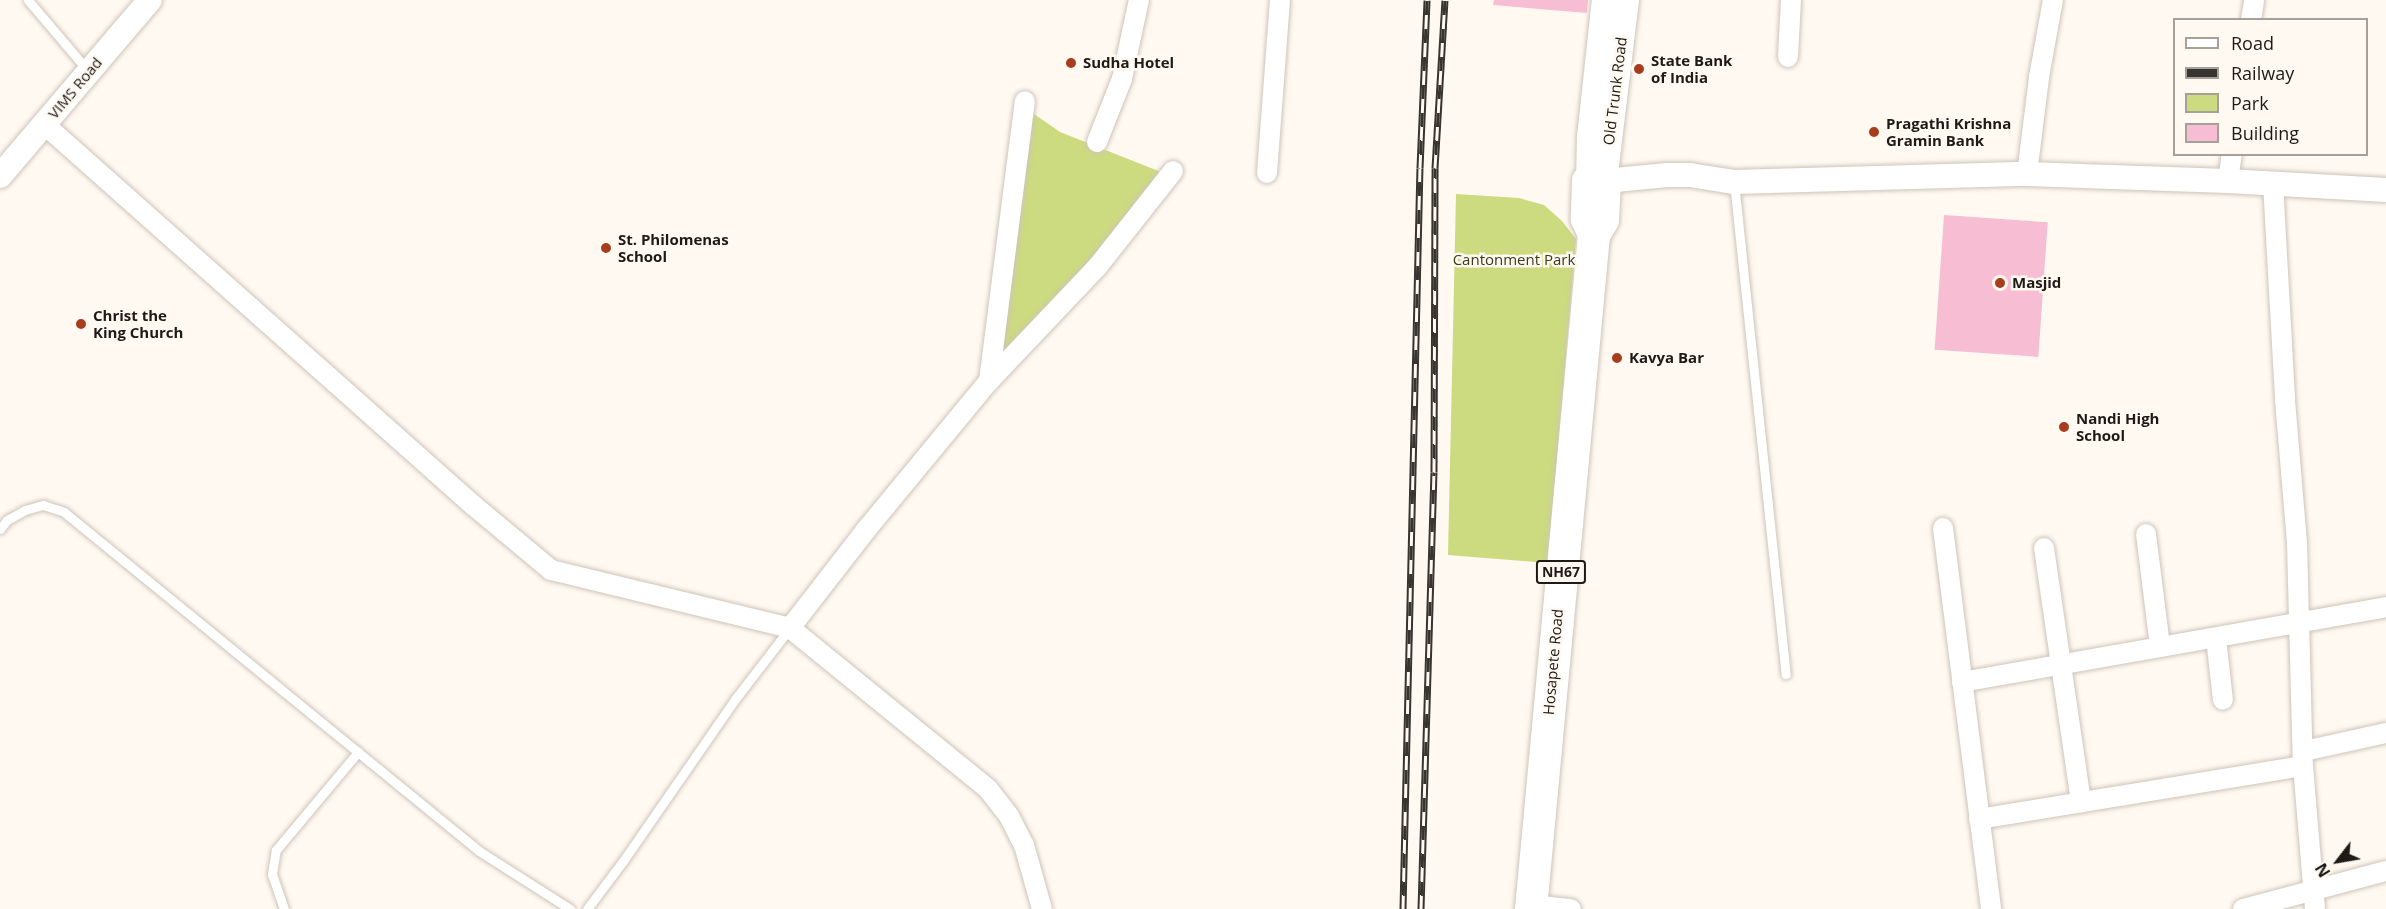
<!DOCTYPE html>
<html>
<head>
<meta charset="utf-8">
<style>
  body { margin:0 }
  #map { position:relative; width:2386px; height:909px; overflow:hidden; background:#fff9f2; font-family:"Open Sans",sans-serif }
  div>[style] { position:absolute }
  .green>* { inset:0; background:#ccda80 }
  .building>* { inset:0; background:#f7bed3; transform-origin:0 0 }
  .roads { filter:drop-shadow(0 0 2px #cec4b8) drop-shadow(0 0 2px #cec4b8) }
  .service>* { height:9px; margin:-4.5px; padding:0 4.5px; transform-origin:4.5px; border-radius:4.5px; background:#fff }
  .minor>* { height:20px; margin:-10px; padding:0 10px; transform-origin:10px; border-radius:10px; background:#fff }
  .tertiary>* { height:24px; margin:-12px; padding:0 12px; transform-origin:12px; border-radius:12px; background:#fff }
  .trunk>* { height:32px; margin:-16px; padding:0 16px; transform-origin:16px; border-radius:16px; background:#fff }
  .rail>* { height:7px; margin-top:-3.5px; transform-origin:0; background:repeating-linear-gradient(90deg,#fff9f2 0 14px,#383430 0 28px); box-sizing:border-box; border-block:2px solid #383430 }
  .dots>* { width:16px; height:16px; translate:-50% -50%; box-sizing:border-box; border:3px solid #fff9f2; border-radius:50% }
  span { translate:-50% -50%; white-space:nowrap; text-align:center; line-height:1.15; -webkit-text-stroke:5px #fff9f2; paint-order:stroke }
  .shield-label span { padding:2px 4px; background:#fff9f2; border:2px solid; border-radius:4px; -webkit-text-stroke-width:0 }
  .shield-label { font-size:14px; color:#1e1a16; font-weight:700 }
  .poi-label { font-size:15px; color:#1e1a16; font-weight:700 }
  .left { translate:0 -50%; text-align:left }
  .street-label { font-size:15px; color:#1e1a16 }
  .park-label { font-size:15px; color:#383e17 }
  .legend { position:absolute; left:2173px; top:18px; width:195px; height:138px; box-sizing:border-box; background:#fff9f2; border:2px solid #a5a09a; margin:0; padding:8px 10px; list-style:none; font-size:18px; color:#1e1a16 }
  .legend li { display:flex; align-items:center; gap:12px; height:30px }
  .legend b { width:30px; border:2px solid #a5a09a }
  .north { position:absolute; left:2308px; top:831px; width:60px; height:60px; -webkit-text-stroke:4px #fff9f2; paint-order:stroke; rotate:239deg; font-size:16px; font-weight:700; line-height:24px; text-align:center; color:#1e1a16 }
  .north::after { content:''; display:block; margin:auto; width:21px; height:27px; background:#1e1a16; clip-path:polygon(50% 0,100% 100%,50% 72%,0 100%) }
</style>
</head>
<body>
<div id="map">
  <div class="green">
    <i style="clip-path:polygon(1027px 109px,1060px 132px,1166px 174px,998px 366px)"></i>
    <i style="clip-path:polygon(1456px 194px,1519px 198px,1544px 205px,1562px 221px,1576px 239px,1548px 563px,1448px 555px)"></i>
  </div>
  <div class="building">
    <i style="clip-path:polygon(1494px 0,1588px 0,1587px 13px,1493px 5px)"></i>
    <i style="left:1944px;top:215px;width:104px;height:135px;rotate:4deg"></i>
  </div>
  <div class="roads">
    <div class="service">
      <i style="left:28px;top:0;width:94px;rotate:49.7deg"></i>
      <i style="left:1734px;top:182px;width:495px;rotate:84deg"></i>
      <i style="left:0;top:529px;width:11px;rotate:-52deg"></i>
      <i style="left:7px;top:520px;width:21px;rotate:-29deg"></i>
      <i style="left:25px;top:510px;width:19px;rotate:-16deg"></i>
      <i style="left:43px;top:505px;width:22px;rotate:18deg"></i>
      <i style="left:64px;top:512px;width:536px;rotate:39.24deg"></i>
      <i style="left:479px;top:851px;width:108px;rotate:32.5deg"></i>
      <i style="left:284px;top:909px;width:37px;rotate:-109deg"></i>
      <i style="left:272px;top:874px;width:24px;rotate:-81deg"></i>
      <i style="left:276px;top:850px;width:128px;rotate:-50.1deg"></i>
      <i style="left:587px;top:909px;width:60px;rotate:-53.1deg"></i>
      <i style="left:623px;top:861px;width:198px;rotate:-55.3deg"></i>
      <i style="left:736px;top:698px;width:88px;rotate:-52.4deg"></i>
    </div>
    <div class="minor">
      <i style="left:2251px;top:20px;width:20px;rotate:-81deg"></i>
      <i style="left:1788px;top:57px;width:57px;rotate:-87deg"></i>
      <i style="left:44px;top:124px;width:574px;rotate:41.61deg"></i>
      <i style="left:473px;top:505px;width:102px;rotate:39.8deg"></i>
      <i style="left:551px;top:570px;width:246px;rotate:13.6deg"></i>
      <i style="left:790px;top:628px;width:255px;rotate:39.1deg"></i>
      <i style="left:988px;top:789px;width:34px;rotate:52deg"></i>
      <i style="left:1009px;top:816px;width:33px;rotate:63deg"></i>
      <i style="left:1024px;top:845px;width:66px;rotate:74.3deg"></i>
      <i style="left:1097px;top:142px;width:68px;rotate:-68.4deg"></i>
      <i style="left:1122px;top:79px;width:81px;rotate:-77.9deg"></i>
      <i style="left:1267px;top:173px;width:173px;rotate:-85.7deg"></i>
      <i style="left:2027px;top:174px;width:98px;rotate:-82.9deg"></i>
      <i style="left:2039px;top:77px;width:78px;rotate:-79.7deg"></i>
      <i style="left:2228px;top:181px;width:27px;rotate:-82deg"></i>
      <i style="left:2273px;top:183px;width:217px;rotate:86.8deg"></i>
      <i style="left:2285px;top:400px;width:144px;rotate:85.2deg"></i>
      <i style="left:2297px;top:543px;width:223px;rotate:88.5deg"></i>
      <i style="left:2303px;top:766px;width:144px;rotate:85.2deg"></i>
      <i style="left:989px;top:381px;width:282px;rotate:-82.7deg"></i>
      <i style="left:1943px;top:528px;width:384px;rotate:82.8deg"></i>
      <i style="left:2146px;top:534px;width:114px;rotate:82.9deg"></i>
      <i style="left:2044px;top:548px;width:257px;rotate:81.7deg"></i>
      <i style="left:790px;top:628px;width:124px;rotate:-52.2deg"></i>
      <i style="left:866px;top:530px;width:193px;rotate:-50.5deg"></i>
      <i style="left:989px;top:381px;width:158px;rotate:-46.5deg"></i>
      <i style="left:1098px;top:266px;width:121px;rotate:-51.7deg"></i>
      <i style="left:2216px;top:638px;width:62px;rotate:83.6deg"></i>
      <i style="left:1962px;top:682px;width:431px;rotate:-10deg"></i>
      <i style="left:2304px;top:751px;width:84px;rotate:-12.4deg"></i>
      <i style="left:1979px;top:819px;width:328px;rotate:-9.3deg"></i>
      <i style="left:1532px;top:905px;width:39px;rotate:6deg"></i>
      <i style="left:2243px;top:909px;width:148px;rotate:-14.9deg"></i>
    </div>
    <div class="tertiary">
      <i style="left:1627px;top:0;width:182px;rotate:96.9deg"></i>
      <i style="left:1605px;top:181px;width:62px;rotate:-5.5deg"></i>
      <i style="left:1667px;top:175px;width:23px"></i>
      <i style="left:1690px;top:175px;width:45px;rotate:9deg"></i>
      <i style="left:1734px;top:182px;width:293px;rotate:-1.6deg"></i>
      <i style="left:2027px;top:174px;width:201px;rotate:2deg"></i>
      <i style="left:2228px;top:181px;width:158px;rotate:3.3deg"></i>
      <i style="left:0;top:176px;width:231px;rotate:-49.6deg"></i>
      <i style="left:1588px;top:181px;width:44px;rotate:-88.7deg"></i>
      <i style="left:1589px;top:137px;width:138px;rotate:-83.8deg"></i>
    </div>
    <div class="trunk">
      <i style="left:1531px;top:909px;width:677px;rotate:-84.66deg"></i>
      <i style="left:1594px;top:235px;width:17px;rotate:-59deg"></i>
      <i style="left:1603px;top:220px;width:39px;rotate:-87deg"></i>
      <i style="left:1605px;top:181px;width:17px;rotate:180deg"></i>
      <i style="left:1588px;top:181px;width:38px;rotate:92deg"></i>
      <i style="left:1587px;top:219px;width:17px;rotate:66deg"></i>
    </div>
  </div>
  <div class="rail">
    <i style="left:1403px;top:909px;width:741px;rotate:-88.69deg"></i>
    <i style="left:1420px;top:168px;width:168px;rotate:-87.6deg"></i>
    <i style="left:1421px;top:909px;width:437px;rotate:-88.3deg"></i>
    <i style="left:1434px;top:472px;width:304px;rotate:-89.8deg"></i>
    <i style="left:1435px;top:168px;width:168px;rotate:-86.6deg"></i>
  </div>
  <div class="dots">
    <i style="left:1071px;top:63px;background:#a63e1d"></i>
    <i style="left:1639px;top:69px;background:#a63e1d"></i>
    <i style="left:1874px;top:132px;background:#a63e1d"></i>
    <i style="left:606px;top:248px;background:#a63e1d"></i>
    <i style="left:2000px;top:283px;background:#a63e1d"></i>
    <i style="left:81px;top:324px;background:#a63e1d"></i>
    <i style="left:1617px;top:358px;background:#a63e1d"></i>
    <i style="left:2064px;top:427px;background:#a63e1d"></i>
  </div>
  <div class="shield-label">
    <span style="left:1561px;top:572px">NH67</span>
  </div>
  <div class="poi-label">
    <span class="left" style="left:1651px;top:69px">State Bank<br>of India</span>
    <span class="left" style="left:1083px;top:63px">Sudha Hotel</span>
    <span class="left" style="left:1886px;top:132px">Pragathi Krishna<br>Gramin Bank</span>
    <span class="left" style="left:618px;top:248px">St. Philomenas<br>School</span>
    <span class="left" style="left:2012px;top:283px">Masjid</span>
    <span class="left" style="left:93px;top:324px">Christ the<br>King Church</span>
    <span class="left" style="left:1629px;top:358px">Kavya Bar</span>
    <span class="left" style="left:2076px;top:427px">Nandi High<br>School</span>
  </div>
  <div class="street-label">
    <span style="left:75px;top:88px;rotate:-50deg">VIMS Road</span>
    <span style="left:1615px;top:91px;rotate:-83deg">Old Trunk Road</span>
    <span style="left:1553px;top:662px;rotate:-85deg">Hosapete Road</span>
  </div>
  <div class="park-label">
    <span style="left:1514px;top:260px">Cantonment Park</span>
  </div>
  <ul class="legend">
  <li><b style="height:8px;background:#fff"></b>Road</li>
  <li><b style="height:8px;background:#383430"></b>Railway</li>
  <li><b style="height:16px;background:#ccda80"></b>Park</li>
  <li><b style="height:16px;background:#f7bed3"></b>Building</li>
  </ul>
  <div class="north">N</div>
</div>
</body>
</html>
